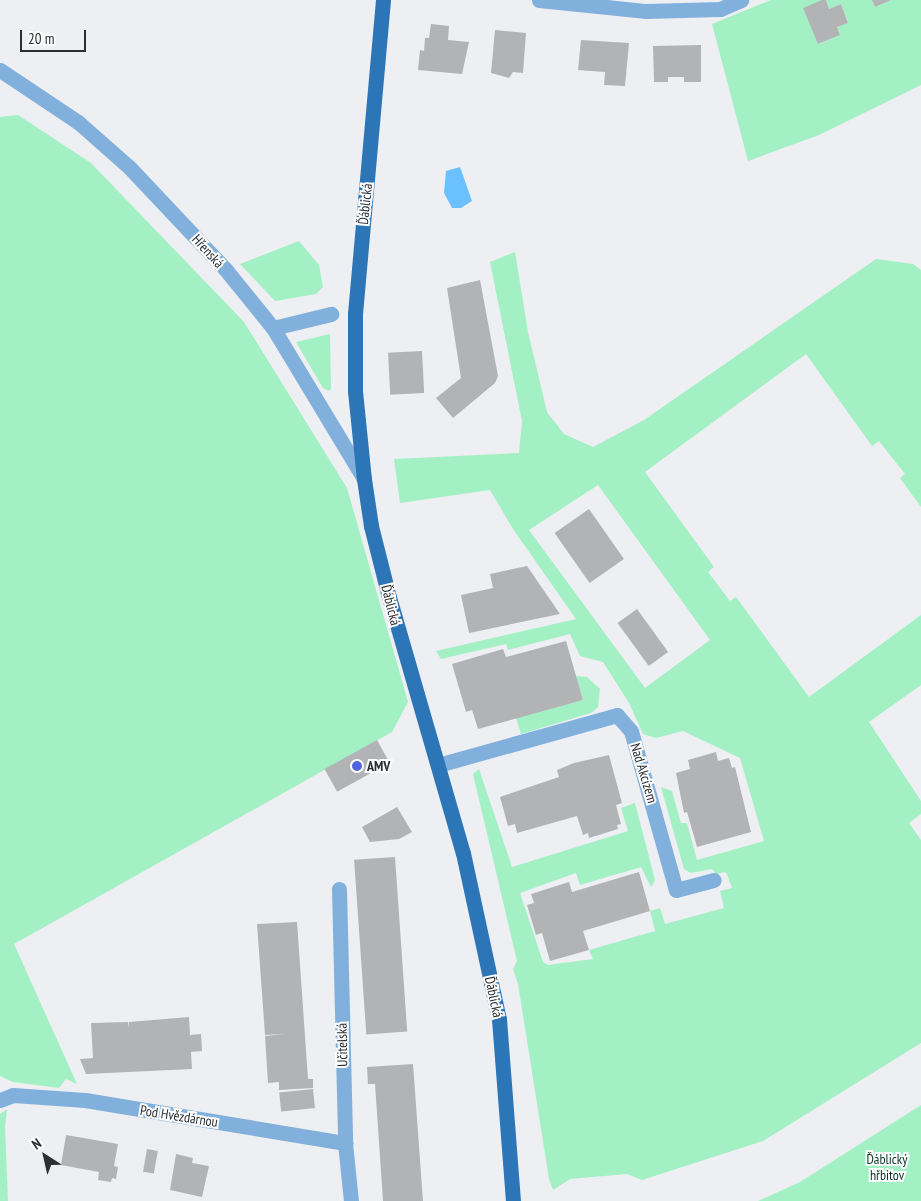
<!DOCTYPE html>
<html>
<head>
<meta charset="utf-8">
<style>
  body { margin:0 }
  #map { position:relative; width:921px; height:1201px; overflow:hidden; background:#eeeff2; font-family:"PT Sans Narrow",sans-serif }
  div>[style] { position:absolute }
  .green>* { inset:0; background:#a3f0c5 }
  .water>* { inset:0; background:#6bc0ff }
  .building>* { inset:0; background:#b2b3b5; transform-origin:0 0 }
  .minor>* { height:15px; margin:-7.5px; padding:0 7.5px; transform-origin:7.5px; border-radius:7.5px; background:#82b0dd }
  .major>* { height:15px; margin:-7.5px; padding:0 7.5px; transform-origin:7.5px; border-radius:7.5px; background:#2c76b7 }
  .dots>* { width:14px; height:14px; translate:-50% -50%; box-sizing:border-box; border:2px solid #fbfdff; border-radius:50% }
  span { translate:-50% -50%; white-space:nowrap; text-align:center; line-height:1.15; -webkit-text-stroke:4px #fbfdff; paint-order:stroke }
  .street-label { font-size:14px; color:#2d2e2f }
  .poi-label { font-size:14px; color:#2d2e2f; font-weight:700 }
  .left { translate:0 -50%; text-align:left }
  .park-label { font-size:14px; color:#093723 }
  .north { position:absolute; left:20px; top:1131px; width:50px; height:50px; -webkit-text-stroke:4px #fbfdff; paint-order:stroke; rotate:325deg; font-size:14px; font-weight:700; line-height:20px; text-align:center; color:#2d2e2f }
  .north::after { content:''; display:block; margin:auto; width:18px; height:22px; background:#2d2e2f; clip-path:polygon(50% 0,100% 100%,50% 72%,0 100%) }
  .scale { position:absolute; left:20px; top:30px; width:66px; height:22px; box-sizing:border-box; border:2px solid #2d2e2f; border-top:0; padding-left:6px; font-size:15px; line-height:18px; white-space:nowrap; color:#2d2e2f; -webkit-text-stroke:4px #fbfdff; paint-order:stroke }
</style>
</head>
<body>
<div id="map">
  <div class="green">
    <i style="clip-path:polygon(771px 0,822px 0,819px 44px,840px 35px,837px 27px,848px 22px,841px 4px,829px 9px,826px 0,872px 0,875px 7px,891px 0,921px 0,921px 85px,819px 135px,748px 161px,712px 24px)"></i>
    <i style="clip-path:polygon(18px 115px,91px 163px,244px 322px,347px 488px,408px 702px,392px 732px,14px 944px,77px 1084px,66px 1079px,59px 1088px,13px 1082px,0 1076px,0 117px)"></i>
    <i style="clip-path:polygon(299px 241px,319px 265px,323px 287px,316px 294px,275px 301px,240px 264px)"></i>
    <i style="clip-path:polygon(evenodd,515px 252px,528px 332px,547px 412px,564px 434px,593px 447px,644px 420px,876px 259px,913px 264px,921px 270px,921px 507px,900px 478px,905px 474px,879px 441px,872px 446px,806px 354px,645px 472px,714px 567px,708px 572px,730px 601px,736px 597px,809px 697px,921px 615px,921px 685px,869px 722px,921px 801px,921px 814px,909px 823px,921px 840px,921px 1043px,763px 1141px,642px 1180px,627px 1174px,570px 1179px,553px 1190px,549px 1179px,518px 984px,513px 969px,517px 961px,473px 774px,479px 769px,512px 867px,628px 831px,621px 808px,635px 803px,655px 880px,651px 887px,641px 867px,580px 885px,576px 873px,520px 893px,543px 962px,548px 965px,593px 959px,589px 950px,655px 931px,650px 911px,660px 908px,665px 924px,724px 908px,720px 891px,732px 888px,726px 872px,716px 874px,712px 869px,691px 873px,684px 869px,661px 787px,672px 791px,681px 823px,687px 823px,697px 860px,764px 841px,740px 758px,683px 731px,656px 738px,643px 734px,629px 703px,603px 662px,580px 656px,570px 634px,508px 650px,506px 644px,441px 659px,436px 651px,576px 619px,513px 529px,490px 490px,400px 503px,394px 459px,519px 453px,522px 421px,490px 262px,515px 252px,598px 485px,710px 640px,645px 688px,529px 530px,598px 485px)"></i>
    <i style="clip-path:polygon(330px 334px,331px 389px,329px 391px,323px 388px,296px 342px)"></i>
    <i style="clip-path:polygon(576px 676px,587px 677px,600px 689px,598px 707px,591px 713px,521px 734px,516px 718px,583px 700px)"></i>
    <i style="clip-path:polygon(921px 1105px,921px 1201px,758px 1201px,800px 1182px)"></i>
    <i style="clip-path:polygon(7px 1109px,5px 1126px,8px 1201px,0 1201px,0 1114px)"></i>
  </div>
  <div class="water">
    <i style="clip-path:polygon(460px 167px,472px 201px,461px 208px,452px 208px,444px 193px,446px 171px)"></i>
  </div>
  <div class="building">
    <i style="clip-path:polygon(822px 0,826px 0,829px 9px,841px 4px,848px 23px,837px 27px,840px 35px,818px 44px,803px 8px)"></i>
    <i style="clip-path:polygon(872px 0,891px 0,875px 7px)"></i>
    <i style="clip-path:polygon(431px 24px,449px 26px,448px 40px,469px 42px,462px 74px,418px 70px,420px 50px,424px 51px,425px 38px,429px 38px)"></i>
    <i style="clip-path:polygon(495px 30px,526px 33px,523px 73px,513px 72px,509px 78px,491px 73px)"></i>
    <i style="clip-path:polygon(581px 40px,629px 43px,625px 86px,604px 85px,605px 72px,578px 70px)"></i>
    <i style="clip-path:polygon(701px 45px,701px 82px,684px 82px,684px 77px,668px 77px,668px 82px,654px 82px,653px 46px)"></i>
    <i style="clip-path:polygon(480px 280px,498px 376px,495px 383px,453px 418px,436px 398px,461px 378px,447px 288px)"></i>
    <i style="left:422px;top:351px;width:42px;height:34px;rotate:87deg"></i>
    <i style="left:589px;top:509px;width:61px;height:42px;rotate:55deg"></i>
    <i style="clip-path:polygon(527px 566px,560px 614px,469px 633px,461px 595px,493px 588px,490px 574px)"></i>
    <i style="left:637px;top:609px;width:53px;height:24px;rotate:54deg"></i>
    <i style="clip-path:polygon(566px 641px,583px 700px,478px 729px,472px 710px,466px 712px,452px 664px,503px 649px,506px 657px)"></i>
    <i style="left:377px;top:740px;width:26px;height:60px;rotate:61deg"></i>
    <i style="clip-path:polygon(716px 752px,718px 761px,729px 758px,732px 768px,735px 767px,751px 832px,697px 847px,687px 812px,684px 813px,676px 773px,690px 769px,688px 760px)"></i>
    <i style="clip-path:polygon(609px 755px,622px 803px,616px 805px,621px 824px,617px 825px,618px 829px,589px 838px,588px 833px,583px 835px,577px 816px,517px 833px,515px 824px,508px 826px,500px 797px,559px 777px,557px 770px,574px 763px)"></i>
    <i style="clip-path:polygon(397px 807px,412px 832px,399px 839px,370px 842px,362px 827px)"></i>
    <i style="left:395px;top:857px;width:175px;height:41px;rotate:86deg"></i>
    <i style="clip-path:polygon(639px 872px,650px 911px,583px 931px,589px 950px,550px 961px,542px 933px,536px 935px,527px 905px,534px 903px,531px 894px,569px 882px,572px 892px)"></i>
    <i style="clip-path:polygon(297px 922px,308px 1079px,313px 1079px,313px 1088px,279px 1090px,279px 1082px,268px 1083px,265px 1036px,285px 1034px,265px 1035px,257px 924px)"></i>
    <i style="clip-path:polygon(189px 1017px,190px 1035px,201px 1034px,202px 1051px,191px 1052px,192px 1069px,86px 1074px,80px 1059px,93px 1058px,91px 1023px,128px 1022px,129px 1028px,129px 1022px)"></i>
    <i style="clip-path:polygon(413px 1064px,423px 1201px,383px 1201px,375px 1084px,368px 1084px,367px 1067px)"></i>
    <i style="left:313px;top:1089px;width:19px;height:34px;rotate:84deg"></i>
    <i style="clip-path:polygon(66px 1135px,118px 1144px,114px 1166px,118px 1167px,116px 1179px,112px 1178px,111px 1182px,98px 1180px,99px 1172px,61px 1165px)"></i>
    <i style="left:147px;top:1149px;width:11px;height:23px;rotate:10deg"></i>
    <i style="clip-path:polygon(176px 1154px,193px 1158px,192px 1163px,209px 1166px,202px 1197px,170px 1190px)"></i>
  </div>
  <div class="minor">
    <i style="left:539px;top:0;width:108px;rotate:5.9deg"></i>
    <i style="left:646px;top:11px;width:74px;rotate:-1.5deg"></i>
    <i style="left:720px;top:9px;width:23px;rotate:-23deg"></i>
    <i style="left:0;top:70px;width:94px;rotate:33.7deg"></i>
    <i style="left:78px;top:122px;width:69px;rotate:41.5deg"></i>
    <i style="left:130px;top:168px;width:140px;rotate:46.7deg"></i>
    <i style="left:226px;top:270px;width:75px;rotate:51deg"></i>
    <i style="left:273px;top:328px;width:176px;rotate:58.9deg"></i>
    <i style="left:273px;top:328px;width:60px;rotate:-13.6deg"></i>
    <i style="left:438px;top:765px;width:186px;rotate:-15.6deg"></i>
    <i style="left:617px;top:715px;width:21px;rotate:49deg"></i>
    <i style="left:631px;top:731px;width:165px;rotate:74.2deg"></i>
    <i style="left:676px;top:890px;width:39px;rotate:-15deg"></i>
    <i style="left:339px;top:889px;width:254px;rotate:88.6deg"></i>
    <i style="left:345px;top:1143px;width:58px;rotate:84.1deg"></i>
    <i style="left:0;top:1100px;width:14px;rotate:-21deg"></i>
    <i style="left:13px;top:1095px;width:72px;rotate:4deg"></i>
    <i style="left:85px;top:1100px;width:264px;rotate:9.4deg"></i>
  </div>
  <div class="major">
    <i style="left:383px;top:0;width:315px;rotate:95.1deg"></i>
    <i style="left:355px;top:314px;width:77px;rotate:90deg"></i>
    <i style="left:355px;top:391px;width:88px;rotate:84.2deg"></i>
    <i style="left:364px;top:479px;width:48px;rotate:81.5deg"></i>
    <i style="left:371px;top:526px;width:73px;rotate:75.8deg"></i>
    <i style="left:389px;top:597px;width:266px;rotate:73.9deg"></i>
    <i style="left:463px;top:853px;width:170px;rotate:77.8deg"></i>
    <i style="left:499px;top:1019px;width:183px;rotate:85.6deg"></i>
  </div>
  <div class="dots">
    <i style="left:357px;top:766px;background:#5164da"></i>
  </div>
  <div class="street-label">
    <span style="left:365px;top:204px;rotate:-84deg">Ďáblická</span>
    <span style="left:208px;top:251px;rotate:48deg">Hřenská</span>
    <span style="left:391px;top:605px;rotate:76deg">Ďáblická</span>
    <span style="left:644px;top:773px;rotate:73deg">Nad Akcízem</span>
    <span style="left:494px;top:997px;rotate:78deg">Ďáblická</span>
    <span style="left:342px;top:1045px;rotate:-91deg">Učitelská</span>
    <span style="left:179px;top:1116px;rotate:9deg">Pod Hvězdárnou</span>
  </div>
  <div class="poi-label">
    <span class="left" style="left:367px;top:766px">AMV</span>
  </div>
  <div class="park-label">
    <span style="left:887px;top:1167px">Ďáblický<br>hřbitov</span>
  </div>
  <div class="north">N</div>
  <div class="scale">20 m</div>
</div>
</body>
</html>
